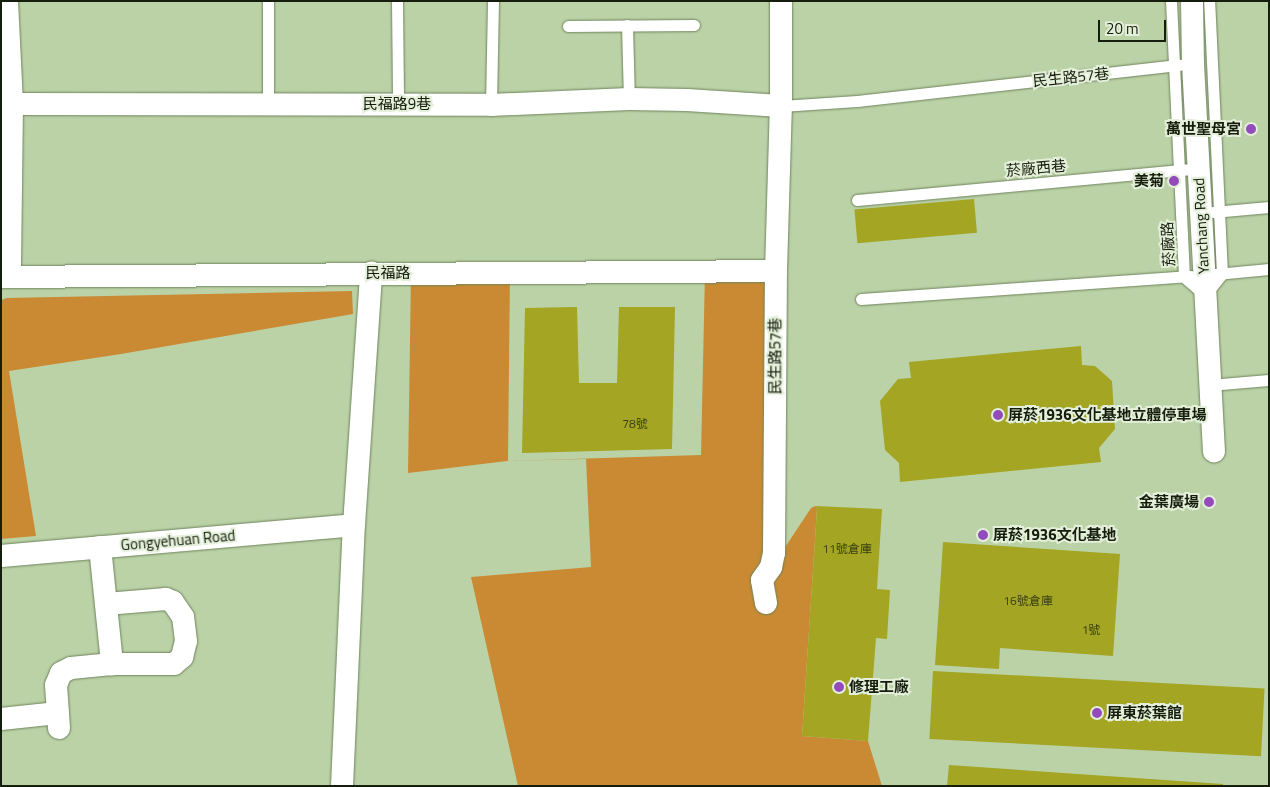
<!DOCTYPE html>
<html>
<head>
<meta charset="utf-8">
<style>
  body { margin:0 }
  #map { position:relative; width:1270px; height:787px; overflow:hidden; background:#bbd2a7; font-family:"Titillium Web","Noto Sans TC",sans-serif }
  div>[style] { position:absolute }
  .green>* { inset:0; background:#ca8a33 }
  .building>* { inset:0; background:#a3a523; transform-origin:0 0 }
  .roads { filter:drop-shadow(0 0 1px #6f845c) drop-shadow(0 0 1px #6f845c) }
  .service>* { height:11px; margin:-5.5px; padding:0 5.5px; transform-origin:5.5px; border-radius:5.5px; background:#fff }
  .minor>* { height:22px; margin:-11px; padding:0 11px; transform-origin:11px; border-radius:11px; background:#fff }
  .dots>* { width:14px; height:14px; translate:-50% -50%; box-sizing:border-box; border:2px solid #e3efd9; border-radius:50% }
  span { translate:-50% -50%; white-space:nowrap; text-align:center; line-height:1.15; -webkit-text-stroke:4px #e3efd9; paint-order:stroke }
  .number-label { font-size:12px; color:#383f12 }
  .number-label span { -webkit-text-stroke-width:0 }
  .street-label { font-size:15px; color:#151d0d }
  .poi-label { font-size:15px; color:#151d0d; font-weight:700 }
  .right { translate:-100% -50%; text-align:right }
  .left { translate:0 -50%; text-align:left }
  .frame { position:absolute; inset:0; border:2px solid #151d0d; pointer-events:none }
  .scale { position:absolute; left:1098px; top:20px; width:68px; height:22px; box-sizing:border-box; border:2px solid #151d0d; border-top:0; padding-left:6px; font-size:15px; line-height:18px; white-space:nowrap; color:#151d0d; -webkit-text-stroke:4px #e3efd9; paint-order:stroke }
</style>
</head>
<body>
<div id="map">
  <div class="green">
    <i style="clip-path:polygon(705px 271px,776px 271px,772px 567px,811px 508px,815px 506px,817px 509px,802px 736px,868px 741px,882px 786px,518px 786px,471px 577px,591px 567px,586px 459px,507px 461px,408px 473px,411px 273px,510px 272px,508px 461px,701px 455px)"></i>
    <i style="clip-path:polygon(352px 291px,353px 314px,121px 354px,9px 371px,36px 536px,1px 539px,1px 300px,7px 298px)"></i>
  </div>
  <div class="building">
    <i style="left:974px;top:199px;width:34px;height:120px;rotate:85deg"></i>
    <i style="clip-path:polygon(577px 307px,579px 383px,617px 383px,619px 307px,675px 307px,672px 449px,522px 453px,525px 308px)"></i>
    <i style="clip-path:polygon(1081px 346px,1082px 365px,1095px 366px,1112px 381px,1115px 429px,1099px 448px,1101px 462px,900px 482px,899px 463px,885px 450px,880px 401px,898px 379px,911px 378px,909px 362px)"></i>
    <i style="clip-path:polygon(815px 506px,882px 509px,877px 589px,890px 590px,887px 639px,876px 638px,868px 741px,802px 736px,817px 509px)"></i>
    <i style="clip-path:polygon(943px 542px,1120px 554px,1113px 656px,1000px 648px,999px 669px,935px 665px)"></i>
    <i style="left:933px;top:671px;width:332px;height:68px;rotate:3deg"></i>
    <i style="clip-path:polygon(949px 765px,1223px 784px,1223px 786px,947px 786px)"></i>
  </div>
  <div class="roads">
    <div class="service">
      <i style="left:397px;top:1px;width:102px;rotate:89.4deg"></i>
      <i style="left:1171px;top:1px;width:276px;rotate:87.3deg"></i>
      <i style="left:1184px;top:277px;width:28px;rotate:41deg"></i>
      <i style="left:1205px;top:295px;width:27px;rotate:-51deg"></i>
      <i style="left:1222px;top:274px;width:273px;rotate:-92.7deg"></i>
      <i style="left:627px;top:25px;width:74px;rotate:88.5deg"></i>
      <i style="left:568px;top:26px;width:126px;rotate:-0.5deg"></i>
      <i style="left:491px;top:105px;width:104px;rotate:-88.9deg"></i>
      <i style="left:781px;top:106px;width:76px;rotate:-3.8deg"></i>
      <i style="left:857px;top:101px;width:325px;rotate:-6.4deg"></i>
      <i style="left:268px;top:107px;width:106px;rotate:-90deg"></i>
      <i style="left:857px;top:200px;width:347px;rotate:-5.3deg"></i>
      <i style="left:1213px;top:212px;width:56px;rotate:-5.1deg"></i>
      <i style="left:1216px;top:274px;width:53px;rotate:-5.4deg"></i>
      <i style="left:861px;top:299px;width:330px;rotate:-4deg"></i>
      <i style="left:1209px;top:385px;width:60px;rotate:-4.8deg"></i>
    </div>
    <div class="minor">
      <i style="left:7px;top:1px;width:103px;rotate:87.2deg"></i>
      <i style="left:12px;top:104px;width:173px;rotate:90.7deg"></i>
      <i style="left:1192px;top:1px;width:63px;rotate:89.1deg"></i>
      <i style="left:1193px;top:64px;width:388px;rotate:86.9deg"></i>
      <i style="left:12px;top:104px;width:479px;rotate:0.1deg"></i>
      <i style="left:491px;top:105px;width:138px;rotate:-2.5deg"></i>
      <i style="left:629px;top:99px;width:58px;rotate:1deg"></i>
      <i style="left:687px;top:100px;width:94px;rotate:3.7deg"></i>
      <i style="left:1px;top:277px;width:775px;rotate:-0.44deg"></i>
      <i style="left:100px;top:547px;width:118px;rotate:84.1deg"></i>
      <i style="left:1px;top:556px;width:354px;rotate:-5deg"></i>
      <i style="left:766px;top:603px;width:23px;rotate:-100deg"></i>
      <i style="left:762px;top:580px;width:16px;rotate:-55deg"></i>
      <i style="left:771px;top:567px;width:14px;rotate:-78deg"></i>
      <i style="left:774px;top:553px;width:282px;rotate:-89.6deg"></i>
      <i style="left:776px;top:271px;width:165px;rotate:-88.3deg"></i>
      <i style="left:781px;top:106px;width:105px;rotate:-90deg"></i>
      <i style="left:1px;top:719px;width:57px;rotate:-6deg"></i>
      <i style="left:59px;top:728px;width:43px;rotate:-94deg"></i>
      <i style="left:56px;top:685px;width:13px;rotate:-67deg"></i>
      <i style="left:61px;top:673px;width:11px;rotate:-27deg"></i>
      <i style="left:71px;top:668px;width:41px;rotate:-5.6deg"></i>
      <i style="left:112px;top:664px;width:62px"></i>
      <i style="left:174px;top:664px;width:11px;rotate:-41deg"></i>
      <i style="left:182px;top:657px;width:16px;rotate:-76deg"></i>
      <i style="left:186px;top:641px;width:24px;rotate:-97deg"></i>
      <i style="left:183px;top:617px;width:18px;rotate:-124deg"></i>
      <i style="left:173px;top:602px;width:8px;rotate:-157deg"></i>
      <i style="left:166px;top:599px;width:60px;rotate:175.2deg"></i>
      <i style="left:342px;top:786px;width:261px;rotate:-87.4deg"></i>
      <i style="left:354px;top:525px;width:253px;rotate:-86.1deg"></i>
    </div>
  </div>
  <div class="dots">
    <i style="left:1251px;top:129px;background:#924abd"></i>
    <i style="left:1174px;top:181px;background:#924abd"></i>
    <i style="left:998px;top:415px;background:#924abd"></i>
    <i style="left:1209px;top:502px;background:#924abd"></i>
    <i style="left:983px;top:535px;background:#924abd"></i>
    <i style="left:839px;top:687px;background:#924abd"></i>
    <i style="left:1097px;top:713px;background:#924abd"></i>
  </div>
  <div class="number-label">
    <span style="left:635px;top:424px">78號</span>
    <span style="left:847px;top:549px">11號倉庫</span>
    <span style="left:1028px;top:601px">16號倉庫</span>
    <span style="left:1091px;top:630px">1號</span>
  </div>
  <div class="street-label">
    <span style="left:1071px;top:77px;rotate:-6deg">民生路57巷</span>
    <span style="left:397px;top:104px">民福路9巷</span>
    <span style="left:1036px;top:168px;rotate:-5deg">菸廠西巷</span>
    <span style="left:1201px;top:226px;rotate:-93deg">Yanchang Road</span>
    <span style="left:1168px;top:244px;rotate:-93deg">菸廠路</span>
    <span style="left:388px;top:273px">民福路</span>
    <span style="left:775px;top:356px;rotate:-90deg">民生路57巷</span>
    <span style="left:178px;top:540px;rotate:-5deg">Gongyehuan Road</span>
  </div>
  <div class="poi-label">
    <span class="right" style="left:1241px;top:129px">萬世聖母宮</span>
    <span class="right" style="left:1164px;top:181px">美菊</span>
    <span class="left" style="left:1008px;top:415px">屏菸1936文化基地立體停車場</span>
    <span class="right" style="left:1199px;top:502px">金葉廣場</span>
    <span class="left" style="left:993px;top:535px">屏菸1936文化基地</span>
    <span class="left" style="left:849px;top:687px">修理工廠</span>
    <span class="left" style="left:1107px;top:713px">屏東菸葉館</span>
  </div>
  <div class="frame"></div>
  <div class="scale">20 m</div>
</div>
</body>
</html>
